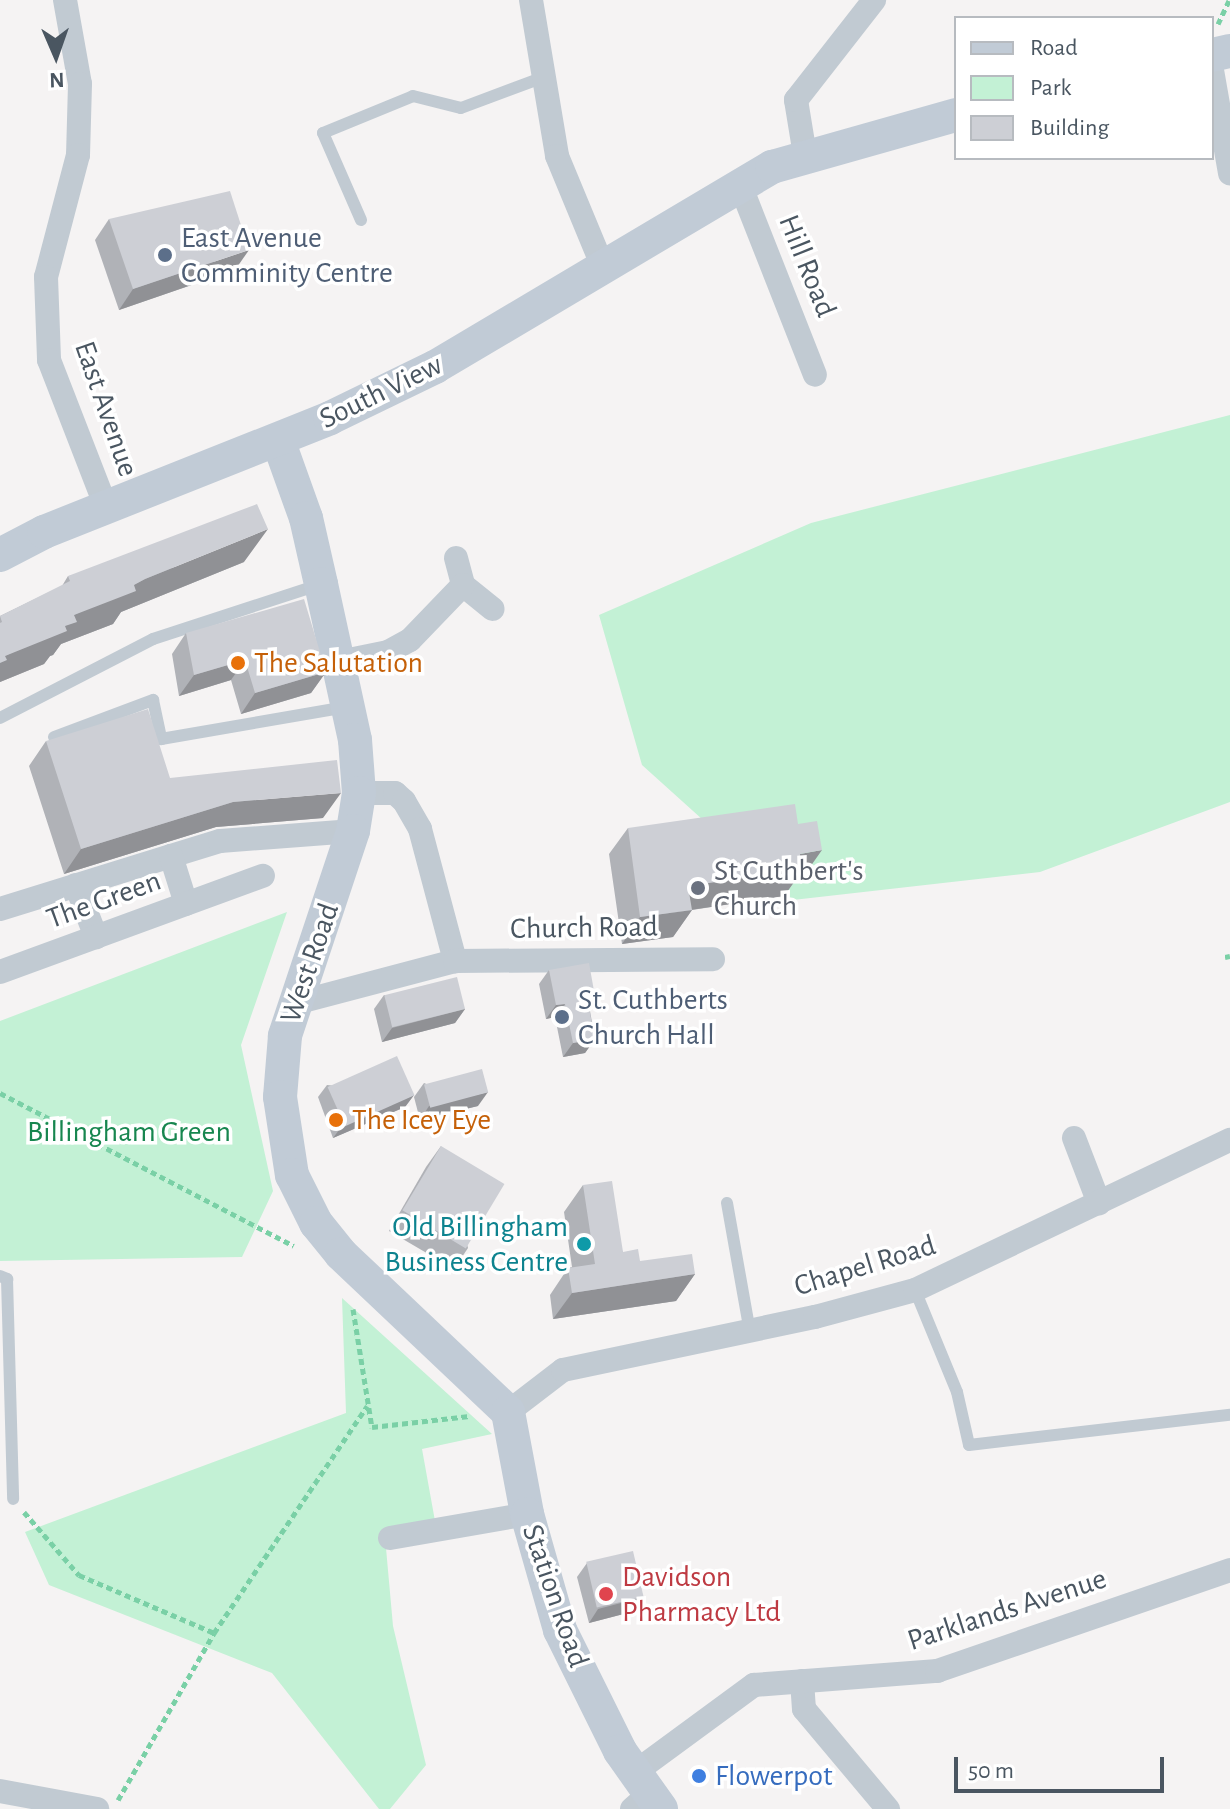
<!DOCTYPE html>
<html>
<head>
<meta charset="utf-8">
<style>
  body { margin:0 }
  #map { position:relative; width:1230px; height:1809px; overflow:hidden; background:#f5f3f3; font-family:"Alegreya Sans",sans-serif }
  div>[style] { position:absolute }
  .green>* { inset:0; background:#c3f1d5 }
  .path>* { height:5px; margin-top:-2.5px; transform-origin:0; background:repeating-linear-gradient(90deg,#7ad0a6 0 6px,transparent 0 10px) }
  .lane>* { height:12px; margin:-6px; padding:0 6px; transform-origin:6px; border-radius:6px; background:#c1cad2 }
  .street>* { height:24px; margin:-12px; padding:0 12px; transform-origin:12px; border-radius:12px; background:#c1cad2 }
  .secondary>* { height:34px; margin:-17px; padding:0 17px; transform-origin:17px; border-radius:17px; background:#c1cbd6 }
  .wall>* { inset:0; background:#b0b2b7 }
  .shaded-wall>* { inset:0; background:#909195 }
  .building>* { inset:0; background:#cdcfd5; transform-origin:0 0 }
  .dots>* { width:22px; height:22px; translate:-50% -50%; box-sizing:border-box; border:4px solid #fff; border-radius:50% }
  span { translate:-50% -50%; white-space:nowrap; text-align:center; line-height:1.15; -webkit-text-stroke:7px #fff; paint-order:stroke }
  .service-label { font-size:30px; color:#4e5e75 }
  .left { translate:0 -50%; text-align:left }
  .street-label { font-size:30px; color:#4a5661 }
  .food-label { font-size:30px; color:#c56008 }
  .worship-label { font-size:30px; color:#5b616d }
  .park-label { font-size:30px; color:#17864f }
  .culture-label { font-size:30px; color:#0d838f }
  .right { translate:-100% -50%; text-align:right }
  .health-label { font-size:30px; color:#be3a42 }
  .shop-label { font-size:30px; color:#366cbe }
  .legend { position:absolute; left:954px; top:16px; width:260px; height:144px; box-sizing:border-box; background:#fff; border:2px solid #b7bbc0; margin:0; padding:10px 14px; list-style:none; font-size:24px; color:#4a5661 }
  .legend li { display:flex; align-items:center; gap:16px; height:40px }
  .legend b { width:40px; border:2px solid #b7bbc0 }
  .north { position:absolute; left:16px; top:16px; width:80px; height:80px; -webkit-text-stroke:6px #fff; paint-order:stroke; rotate:178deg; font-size:22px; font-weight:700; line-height:32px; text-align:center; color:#4a5661 }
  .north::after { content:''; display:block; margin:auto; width:28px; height:36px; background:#4a5661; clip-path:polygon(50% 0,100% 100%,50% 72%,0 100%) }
  .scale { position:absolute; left:954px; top:1757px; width:210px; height:36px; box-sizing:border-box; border:4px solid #4a5661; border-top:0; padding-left:10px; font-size:24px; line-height:28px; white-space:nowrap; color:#4a5661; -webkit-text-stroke:6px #fff; paint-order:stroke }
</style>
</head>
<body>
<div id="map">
  <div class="green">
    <i style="clip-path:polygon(1230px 415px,1230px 802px,1040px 872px,784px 901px,780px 831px,723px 838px,642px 765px,599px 615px,811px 523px)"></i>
    <i style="clip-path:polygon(287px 912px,241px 1045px,273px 1191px,242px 1257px,0 1261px,0 1021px)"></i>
    <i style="clip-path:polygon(342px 1298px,492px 1434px,422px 1449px,435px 1521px,386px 1548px,393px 1626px,426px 1765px,390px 1809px,379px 1809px,272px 1673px,49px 1585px,25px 1532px,346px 1413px)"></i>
  </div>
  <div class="path">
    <i style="left:1218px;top:24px;width:26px;rotate:-65deg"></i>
    <i style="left:1225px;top:957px;width:5px;rotate:-11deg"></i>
    <i style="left:0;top:1093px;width:331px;rotate:27.5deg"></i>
    <i style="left:353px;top:1309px;width:120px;rotate:80.9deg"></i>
    <i style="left:372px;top:1427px;width:98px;rotate:-6.5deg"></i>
    <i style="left:24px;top:1512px;width:84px;rotate:48.9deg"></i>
    <i style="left:79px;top:1575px;width:147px;rotate:23.2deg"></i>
    <i style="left:118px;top:1800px;width:193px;rotate:-60.1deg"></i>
    <i style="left:214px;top:1633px;width:274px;rotate:-56deg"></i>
  </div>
  <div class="lane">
    <i style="left:361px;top:220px;width:95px;rotate:-113.6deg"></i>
    <i style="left:323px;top:133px;width:97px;rotate:-22.3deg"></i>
    <i style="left:413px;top:96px;width:49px;rotate:14deg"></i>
    <i style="left:461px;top:108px;width:89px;rotate:-20.5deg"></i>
    <i style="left:0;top:718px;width:172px;rotate:-27.3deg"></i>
    <i style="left:153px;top:639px;width:174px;rotate:-18.1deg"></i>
    <i style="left:54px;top:737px;width:106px;rotate:-20.5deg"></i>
    <i style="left:153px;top:700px;width:40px;rotate:78deg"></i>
    <i style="left:161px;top:739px;width:188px;rotate:-9.8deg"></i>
    <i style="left:727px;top:1203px;width:131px;rotate:79.9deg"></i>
    <i style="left:0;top:1276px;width:8px;rotate:23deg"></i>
    <i style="left:7px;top:1279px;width:220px;rotate:88.4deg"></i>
    <i style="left:915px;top:1290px;width:110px;rotate:67.6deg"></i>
    <i style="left:957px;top:1392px;width:54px;rotate:77.2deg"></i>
    <i style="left:969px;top:1445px;width:263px;rotate:-6.6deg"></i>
  </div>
  <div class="street">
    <i style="left:65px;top:0;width:85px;rotate:79.9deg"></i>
    <i style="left:80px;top:84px;width:71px;rotate:91.6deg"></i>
    <i style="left:78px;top:155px;width:126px;rotate:104.7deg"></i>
    <i style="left:46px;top:277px;width:83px;rotate:87.9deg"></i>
    <i style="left:49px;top:360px;width:158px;rotate:68.8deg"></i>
    <i style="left:531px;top:0;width:158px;rotate:80.5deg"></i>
    <i style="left:557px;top:156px;width:120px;rotate:67.5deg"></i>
    <i style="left:1212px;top:70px;width:105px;rotate:80.1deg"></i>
    <i style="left:805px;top:155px;width:56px;rotate:-99.3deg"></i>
    <i style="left:796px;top:100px;width:127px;rotate:-52deg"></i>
    <i style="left:739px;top:182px;width:207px;rotate:68.5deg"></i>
    <i style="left:456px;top:558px;width:28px;rotate:75deg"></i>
    <i style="left:463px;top:585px;width:38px;rotate:39deg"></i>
    <i style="left:339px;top:662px;width:50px;rotate:-11.5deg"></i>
    <i style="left:388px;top:652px;width:25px;rotate:-29deg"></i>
    <i style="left:410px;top:640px;width:76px;rotate:-46.1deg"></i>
    <i style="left:359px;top:793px;width:36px"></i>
    <i style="left:395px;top:793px;width:12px;rotate:42deg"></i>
    <i style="left:404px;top:801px;width:32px;rotate:60deg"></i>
    <i style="left:420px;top:829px;width:137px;rotate:75.1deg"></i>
    <i style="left:171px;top:856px;width:51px;rotate:-17deg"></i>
    <i style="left:220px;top:841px;width:133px;rotate:-4.3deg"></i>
    <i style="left:76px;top:885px;width:56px;rotate:69deg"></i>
    <i style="left:0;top:909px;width:179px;rotate:-17.2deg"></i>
    <i style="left:171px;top:856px;width:50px;rotate:72.6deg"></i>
    <i style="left:0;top:972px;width:280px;rotate:-20.1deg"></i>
    <i style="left:292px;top:1004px;width:169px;rotate:-14.8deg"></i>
    <i style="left:455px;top:961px;width:258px;rotate:-0.4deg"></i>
    <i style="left:1074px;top:1138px;width:70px;rotate:69deg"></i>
    <i style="left:508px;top:1412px;width:69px;rotate:-37.4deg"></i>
    <i style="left:563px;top:1370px;width:258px;rotate:-11.9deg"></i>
    <i style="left:815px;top:1317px;width:104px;rotate:-15.1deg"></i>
    <i style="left:915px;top:1290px;width:349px;rotate:-25.5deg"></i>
    <i style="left:390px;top:1538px;width:139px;rotate:-9.9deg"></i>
    <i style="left:802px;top:1681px;width:28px;rotate:86deg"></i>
    <i style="left:804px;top:1709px;width:131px;rotate:50deg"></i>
    <i style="left:634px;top:1773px;width:149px;rotate:-36.3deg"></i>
    <i style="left:754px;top:1685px;width:184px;rotate:-4.4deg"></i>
    <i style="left:937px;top:1671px;width:310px;rotate:-19deg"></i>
    <i style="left:0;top:1791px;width:99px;rotate:10.5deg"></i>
    <i style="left:632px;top:1809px;width:23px;rotate:-41deg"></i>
  </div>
  <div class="secondary">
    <i style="left:1212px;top:55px;width:18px;rotate:-13deg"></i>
    <i style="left:278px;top:440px;width:83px;rotate:70.3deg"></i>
    <i style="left:306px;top:518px;width:68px;rotate:77.2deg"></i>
    <i style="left:321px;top:584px;width:160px;rotate:77.7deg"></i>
    <i style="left:355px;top:740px;width:53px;rotate:85.7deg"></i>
    <i style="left:359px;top:793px;width:38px;rotate:99deg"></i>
    <i style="left:353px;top:831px;width:216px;rotate:108.4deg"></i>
    <i style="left:285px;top:1036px;width:61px;rotate:94.7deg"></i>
    <i style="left:280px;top:1097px;width:79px;rotate:81.3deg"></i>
    <i style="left:292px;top:1175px;width:54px;rotate:63.4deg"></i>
    <i style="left:316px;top:1223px;width:40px;rotate:51deg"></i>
    <i style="left:341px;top:1254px;width:230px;rotate:43.4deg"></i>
    <i style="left:508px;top:1412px;width:104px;rotate:79.4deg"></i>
    <i style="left:527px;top:1514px;width:121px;rotate:74.1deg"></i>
    <i style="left:560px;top:1630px;width:135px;rotate:63.6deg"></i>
    <i style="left:620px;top:1751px;width:71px;rotate:54.7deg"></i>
    <i style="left:0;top:555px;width:50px;rotate:-27.6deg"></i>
    <i style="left:44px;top:532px;width:308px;rotate:-21.7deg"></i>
    <i style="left:330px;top:418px;width:117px;rotate:-25.9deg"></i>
    <i style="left:435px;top:367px;width:392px;rotate:-30.7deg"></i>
    <i style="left:772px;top:167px;width:191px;rotate:-15.8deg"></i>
  </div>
  <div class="wall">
    <i style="clip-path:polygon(109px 219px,235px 270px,119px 310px,95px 240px)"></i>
    <i style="clip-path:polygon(244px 562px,121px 612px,113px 624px,61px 644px,53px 655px,50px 656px,44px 664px,0 682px,0 616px,62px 586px,68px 576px)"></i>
    <i style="clip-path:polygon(186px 633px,326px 672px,311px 693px,241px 714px,231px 680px,179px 696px,172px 654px)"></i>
    <i style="clip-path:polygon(46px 741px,170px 778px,323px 818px,216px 827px,64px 874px,29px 766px)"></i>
    <i style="clip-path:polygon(628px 828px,803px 877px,797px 878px,784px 896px,692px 910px,673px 937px,622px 944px,609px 854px)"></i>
    <i style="clip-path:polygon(549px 970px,590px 1011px,595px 1039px,585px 1053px,563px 1057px,555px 1017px,546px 1019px,539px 984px)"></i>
    <i style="clip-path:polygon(384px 995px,465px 1009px,455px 1023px,382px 1042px,374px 1009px)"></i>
    <i style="clip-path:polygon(424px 1083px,478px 1106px,420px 1120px,414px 1097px)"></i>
    <i style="clip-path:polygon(327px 1085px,414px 1095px,405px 1107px,333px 1138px,318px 1097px)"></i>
    <i style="clip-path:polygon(441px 1146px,468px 1248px,454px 1269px,389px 1231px,426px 1167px)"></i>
    <i style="clip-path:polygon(583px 1185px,623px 1252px,640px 1261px,695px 1274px,676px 1301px,553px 1319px,550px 1295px,568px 1268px,572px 1267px,564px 1212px)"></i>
    <i style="clip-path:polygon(587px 1563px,644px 1597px,635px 1611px,589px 1623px,577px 1577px)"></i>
  </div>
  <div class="shaded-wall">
    <i style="clip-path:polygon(249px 250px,235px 270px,119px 310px,133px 289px)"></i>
    <i style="clip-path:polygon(268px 529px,244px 562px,121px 612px,113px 624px,61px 644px,53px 655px,50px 656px,44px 664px,0 682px,0 662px,5px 656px,65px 626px,74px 615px,145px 579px)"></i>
    <i style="clip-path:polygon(245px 660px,231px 680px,179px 696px,194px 675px)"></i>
    <i style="clip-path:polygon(326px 672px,311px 693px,241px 714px,255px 693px)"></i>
    <i style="clip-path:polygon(341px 793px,323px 818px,216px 827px,64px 874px,81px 849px,233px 802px)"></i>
    <i style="clip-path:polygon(822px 850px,803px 877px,797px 878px,784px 896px,670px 913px,688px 886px,800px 854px)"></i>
    <i style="clip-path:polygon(692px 910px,673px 937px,622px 944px,640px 917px)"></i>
    <i style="clip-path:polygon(596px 1002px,586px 1015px,588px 1003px)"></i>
    <i style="clip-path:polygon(565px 1004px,555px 1017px,546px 1019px,556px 1005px)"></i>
    <i style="clip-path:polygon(465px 1009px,455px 1023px,382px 1042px,392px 1028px)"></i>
    <i style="clip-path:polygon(595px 1039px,585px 1053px,563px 1057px,573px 1043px)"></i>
    <i style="clip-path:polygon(488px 1092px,478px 1106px,420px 1120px,429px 1106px)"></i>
    <i style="clip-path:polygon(414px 1095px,405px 1107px,333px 1138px,342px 1126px)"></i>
    <i style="clip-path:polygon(695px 1274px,676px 1301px,553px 1319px,572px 1293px)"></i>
    <i style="clip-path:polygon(644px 1597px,635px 1611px,589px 1623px,598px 1609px)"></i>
  </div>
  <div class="building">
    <i style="clip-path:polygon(230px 191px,249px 250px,133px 289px,109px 219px)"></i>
    <i style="clip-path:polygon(257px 504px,268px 529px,145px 579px,134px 585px,136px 591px,74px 615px,77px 622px,65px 626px,67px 631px,5px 656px,7px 660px,0 663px,0 623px,2px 622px,0 616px,70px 581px,68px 576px)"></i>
    <i style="clip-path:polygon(304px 599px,326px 672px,255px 693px,245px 660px,194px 675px,186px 633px)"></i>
    <i style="clip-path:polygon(148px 709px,170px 778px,337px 760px,341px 793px,233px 802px,81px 849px,46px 741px)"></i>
    <i style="clip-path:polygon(795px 804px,798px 824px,817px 821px,822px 850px,800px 854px,802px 870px,688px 886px,692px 910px,640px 917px,628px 828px)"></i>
    <i style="clip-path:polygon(589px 963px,596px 1002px,588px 1003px,595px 1039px,573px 1043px,565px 1004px,556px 1005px,549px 970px)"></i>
    <i style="left:457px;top:977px;width:33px;height:75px;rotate:76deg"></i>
    <i style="left:397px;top:1056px;width:43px;height:76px;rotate:66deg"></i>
    <i style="left:482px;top:1069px;width:24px;height:60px;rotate:75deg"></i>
    <i style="left:441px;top:1146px;width:74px;height:75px;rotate:31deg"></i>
    <i style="clip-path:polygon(612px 1181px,623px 1252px,638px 1249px,640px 1261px,692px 1254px,695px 1274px,572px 1293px,568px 1268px,595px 1264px,583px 1185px)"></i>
    <i style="left:633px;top:1551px;width:47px;height:48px;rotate:77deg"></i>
  </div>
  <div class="dots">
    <i style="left:165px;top:255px;background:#5c6f8a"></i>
    <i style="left:238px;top:663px;background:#e8710a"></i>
    <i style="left:698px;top:888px;background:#6b7280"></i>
    <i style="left:562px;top:1017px;background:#5c6f8a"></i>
    <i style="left:336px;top:1120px;background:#e8710a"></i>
    <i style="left:584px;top:1244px;background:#0f9aa8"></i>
    <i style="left:606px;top:1594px;background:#e0444e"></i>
    <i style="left:699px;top:1776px;background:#3f7fe0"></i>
  </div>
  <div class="service-label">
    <span class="left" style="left:181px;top:255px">East Avenue<br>Comminity Centre</span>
    <span class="left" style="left:578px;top:1017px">St. Cuthberts<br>Church Hall</span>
  </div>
  <div class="street-label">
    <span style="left:807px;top:266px;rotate:68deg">Hill Road</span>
    <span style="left:381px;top:392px;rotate:-26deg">South View</span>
    <span style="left:106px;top:409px;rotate:71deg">East Avenue</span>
    <span style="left:104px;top:900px;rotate:-20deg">The Green</span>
    <span style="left:584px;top:928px;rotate:-1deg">Church Road</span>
    <span style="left:310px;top:963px;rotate:-71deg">West Road</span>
    <span style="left:865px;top:1266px;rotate:-17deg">Chapel Road</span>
    <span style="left:555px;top:1596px;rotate:71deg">Station Road</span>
    <span style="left:1007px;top:1610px;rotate:-18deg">Parklands Avenue</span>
  </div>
  <div class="food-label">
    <span class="left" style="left:254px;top:663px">The Salutation</span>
    <span class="left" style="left:352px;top:1120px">The Icey Eye</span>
  </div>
  <div class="worship-label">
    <span class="left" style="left:714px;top:888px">St Cuthbert's<br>Church</span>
  </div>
  <div class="park-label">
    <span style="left:129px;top:1132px">Billingham Green</span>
  </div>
  <div class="culture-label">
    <span class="right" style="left:568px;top:1244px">Old Billingham<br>Business Centre</span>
  </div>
  <div class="health-label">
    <span class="left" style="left:622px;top:1594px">Davidson<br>Pharmacy Ltd</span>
  </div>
  <div class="shop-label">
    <span class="left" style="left:715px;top:1776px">Flowerpot</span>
  </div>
  <ul class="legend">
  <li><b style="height:10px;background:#c1cbd6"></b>Road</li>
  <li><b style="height:22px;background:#c3f1d5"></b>Park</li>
  <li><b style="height:22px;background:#cdcfd5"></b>Building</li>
  </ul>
  <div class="north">N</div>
  <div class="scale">50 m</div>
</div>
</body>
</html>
